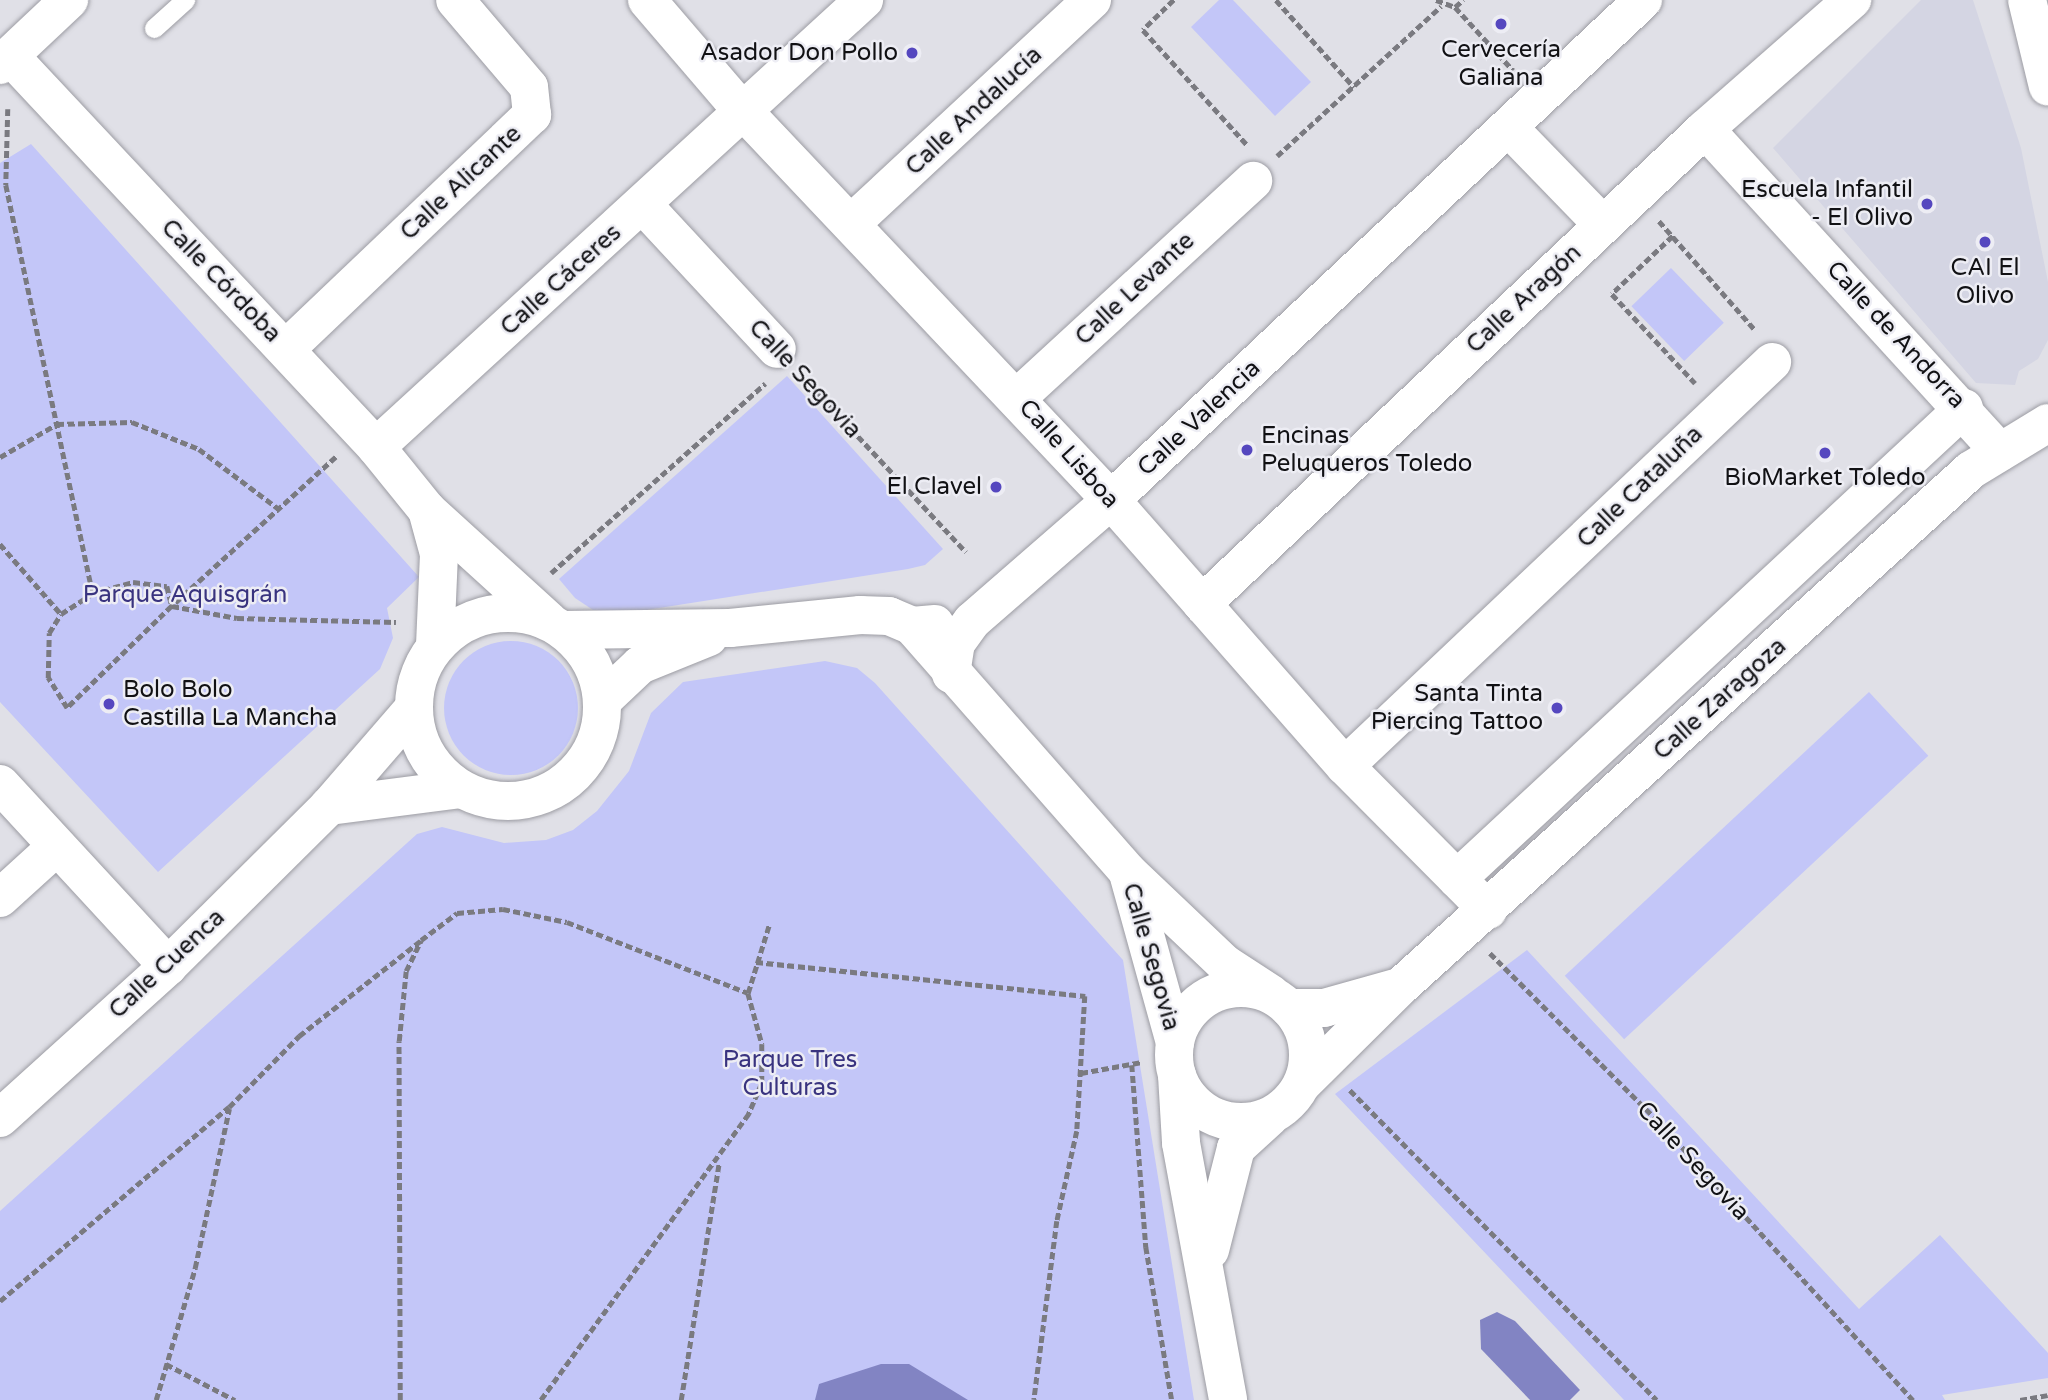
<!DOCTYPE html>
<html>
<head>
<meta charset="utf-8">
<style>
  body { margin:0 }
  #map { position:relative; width:2048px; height:1400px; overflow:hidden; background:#e0e0e7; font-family:"Varela Round",sans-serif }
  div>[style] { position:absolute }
  .built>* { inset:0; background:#d4d5e3 }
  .green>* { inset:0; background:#c3c6f8; transform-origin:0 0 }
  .round { border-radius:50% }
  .water>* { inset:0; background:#8284c3 }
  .path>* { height:4.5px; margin-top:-2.25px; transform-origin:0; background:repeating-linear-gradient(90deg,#7a7a80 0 7px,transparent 0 10.5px) }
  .roads { filter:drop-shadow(0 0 2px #9c9ca3) drop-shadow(0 0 2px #9c9ca3) }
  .service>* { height:19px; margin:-9.5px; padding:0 9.5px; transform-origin:9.5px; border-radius:9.5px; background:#fff }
  .minor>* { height:38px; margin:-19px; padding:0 19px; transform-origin:19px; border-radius:19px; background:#fff }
  .minor>.ring { margin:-19px; padding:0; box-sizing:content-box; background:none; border:38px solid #fff; border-radius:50% }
  .primary>* { height:38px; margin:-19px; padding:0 19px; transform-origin:19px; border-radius:19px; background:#fff }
  .dots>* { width:19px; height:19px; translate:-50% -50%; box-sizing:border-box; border:4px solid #ededf4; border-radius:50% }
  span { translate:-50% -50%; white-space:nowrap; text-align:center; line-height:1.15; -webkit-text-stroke:5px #ededf4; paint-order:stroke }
  .poi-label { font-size:24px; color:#111114 }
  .right { translate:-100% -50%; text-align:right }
  .left { translate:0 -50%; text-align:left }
  .street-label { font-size:24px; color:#111114 }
  .park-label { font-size:24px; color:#39337f }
</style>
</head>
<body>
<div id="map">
  <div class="built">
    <i style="clip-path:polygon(1921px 0,1973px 0,2021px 148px,2048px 282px,2048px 340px,2038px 359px,2019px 371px,2015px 385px,1976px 383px,1773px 148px)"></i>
  </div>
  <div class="green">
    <i style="clip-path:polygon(1219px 0,1233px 0,1311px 82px,1275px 116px,1191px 27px)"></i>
    <i style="clip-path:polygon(31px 144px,419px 577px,387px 608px,393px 638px,380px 669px,158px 872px,0 702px,0 163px)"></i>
    <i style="left:1671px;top:268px;width:76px;height:55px;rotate:46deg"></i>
    <i style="clip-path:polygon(787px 376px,943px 549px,925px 565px,908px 569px,621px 614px,593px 610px,575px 598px,559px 579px)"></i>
    <i class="round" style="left:444px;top:641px;width:134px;height:134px"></i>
    <i style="clip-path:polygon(825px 661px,857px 668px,875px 683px,1123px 960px,1194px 1400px,0 1400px,0 1211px,417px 834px,442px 827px,504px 843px,546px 840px,573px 830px,597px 811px,629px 771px,651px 713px,683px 682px)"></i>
    <i style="left:1869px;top:692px;width:87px;height:416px;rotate:47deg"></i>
    <i style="clip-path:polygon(1527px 950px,1859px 1309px,1940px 1235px,2048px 1353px,2048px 1378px,1942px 1395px,1945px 1400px,1624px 1400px,1335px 1094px)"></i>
  </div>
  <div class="water">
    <i style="clip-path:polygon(1497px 1312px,1515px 1321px,1580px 1390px,1570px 1400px,1530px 1400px,1481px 1349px,1480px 1320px)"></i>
    <i style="clip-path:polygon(881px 1364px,909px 1364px,968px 1400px,815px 1400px,819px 1384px)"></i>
  </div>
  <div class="path">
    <i style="left:1174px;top:0;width:43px;rotate:135.9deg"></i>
    <i style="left:1143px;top:30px;width:156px;rotate:47.8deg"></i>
    <i style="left:1276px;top:0;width:117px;rotate:48.1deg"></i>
    <i style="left:1436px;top:0;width:20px;rotate:20deg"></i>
    <i style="left:1455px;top:7px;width:86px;rotate:47.4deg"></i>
    <i style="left:1455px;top:7px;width:11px;rotate:-41deg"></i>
    <i style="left:8px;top:109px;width:76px;rotate:91.5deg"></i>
    <i style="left:6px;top:185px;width:417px;rotate:78deg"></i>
    <i style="left:1277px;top:156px;width:222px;rotate:-42.4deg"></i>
    <i style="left:1659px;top:221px;width:145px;rotate:48.6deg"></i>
    <i style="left:1673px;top:236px;width:84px;rotate:136.4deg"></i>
    <i style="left:1612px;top:294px;width:122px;rotate:47deg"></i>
    <i style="left:801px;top:375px;width:242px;rotate:47deg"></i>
    <i style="left:0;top:457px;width:66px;rotate:-30.1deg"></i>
    <i style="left:57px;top:424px;width:75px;rotate:-1.5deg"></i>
    <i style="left:132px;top:422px;width:72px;rotate:21.9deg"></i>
    <i style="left:199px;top:449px;width:100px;rotate:36.9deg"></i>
    <i style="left:336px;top:457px;width:222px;rotate:137.7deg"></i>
    <i style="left:172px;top:606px;width:66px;rotate:10.5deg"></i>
    <i style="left:237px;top:618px;width:159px;rotate:1.4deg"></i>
    <i style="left:0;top:544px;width:93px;rotate:48.9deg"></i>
    <i style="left:551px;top:573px;width:286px;rotate:-41.5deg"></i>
    <i style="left:133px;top:582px;width:34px;rotate:7deg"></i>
    <i style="left:167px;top:586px;width:21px;rotate:76deg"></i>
    <i style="left:172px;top:606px;width:146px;rotate:135.8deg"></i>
    <i style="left:67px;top:708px;width:36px;rotate:-122deg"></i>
    <i style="left:48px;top:678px;width:45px;rotate:-88.7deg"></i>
    <i style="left:49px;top:633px;width:22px;rotate:-58deg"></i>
    <i style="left:61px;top:614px;width:38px;rotate:-33deg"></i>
    <i style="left:93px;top:593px;width:41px;rotate:-15.4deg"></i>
    <i style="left:1490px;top:953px;width:242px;rotate:45deg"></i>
    <i style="left:1661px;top:1124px;width:374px;rotate:47.6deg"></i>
    <i style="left:756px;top:962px;width:331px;rotate:5.9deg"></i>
    <i style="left:1085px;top:996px;width:135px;rotate:93.4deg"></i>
    <i style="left:1077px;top:1131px;width:92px;rotate:102.5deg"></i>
    <i style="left:1057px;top:1221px;width:180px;rotate:97.3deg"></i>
    <i style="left:748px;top:993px;width:71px;rotate:-72.8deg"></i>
    <i style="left:1132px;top:1065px;width:183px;rotate:85.6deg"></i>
    <i style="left:1146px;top:1247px;width:155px;rotate:80.4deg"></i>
    <i style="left:1081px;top:1073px;width:62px;rotate:-10.2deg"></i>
    <i style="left:1350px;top:1090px;width:436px;rotate:45.3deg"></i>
    <i style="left:0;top:1301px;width:300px;rotate:-40.3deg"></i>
    <i style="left:229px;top:1107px;width:100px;rotate:-45.4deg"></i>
    <i style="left:299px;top:1036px;width:154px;rotate:-38.1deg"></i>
    <i style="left:166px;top:1364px;width:78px;rotate:27.6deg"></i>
    <i style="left:156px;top:1400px;width:138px;rotate:-73.5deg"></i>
    <i style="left:195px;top:1268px;width:163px;rotate:-77.9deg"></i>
    <i style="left:400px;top:1400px;width:359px;rotate:-90.2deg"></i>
    <i style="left:399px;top:1041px;width:70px;rotate:-84.3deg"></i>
    <i style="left:406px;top:971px;width:34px;rotate:-64deg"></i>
    <i style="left:421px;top:940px;width:45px;rotate:-36.9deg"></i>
    <i style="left:457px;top:913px;width:46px;rotate:-5deg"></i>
    <i style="left:503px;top:909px;width:65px;rotate:11.5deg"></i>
    <i style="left:567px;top:922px;width:194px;rotate:21.4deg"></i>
    <i style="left:748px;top:993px;width:53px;rotate:74.6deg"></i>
    <i style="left:762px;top:1044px;width:39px;rotate:90deg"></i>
    <i style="left:762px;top:1083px;width:34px;rotate:113deg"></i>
    <i style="left:749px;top:1114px;width:354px;rotate:126deg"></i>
    <i style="left:681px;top:1400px;width:239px;rotate:-80.9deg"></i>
    <i style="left:2020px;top:1400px;width:28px;rotate:-10deg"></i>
  </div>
  <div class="roads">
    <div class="service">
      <i style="left:154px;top:28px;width:42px;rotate:-42.1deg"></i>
    </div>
    <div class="minor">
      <i style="left:647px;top:0;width:130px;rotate:49.4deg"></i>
      <i style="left:732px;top:99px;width:552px;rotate:46.62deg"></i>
      <i style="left:1111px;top:500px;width:354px;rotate:48.7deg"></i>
      <i style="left:1345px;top:766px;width:203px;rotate:45.2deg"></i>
      <i style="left:10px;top:56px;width:536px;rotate:46.89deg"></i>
      <i style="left:376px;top:447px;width:81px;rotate:51deg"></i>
      <i style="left:427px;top:510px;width:165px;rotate:42.3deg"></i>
      <i style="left:0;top:65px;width:95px;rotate:-43.3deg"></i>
      <i style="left:1509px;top:128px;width:135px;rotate:45.9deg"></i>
      <i style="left:1705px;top:129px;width:437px;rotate:47.6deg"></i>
      <i style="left:644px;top:206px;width:195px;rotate:47.1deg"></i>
      <i style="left:854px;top:221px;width:325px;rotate:-42.9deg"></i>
      <i style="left:286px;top:349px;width:340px;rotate:-43.6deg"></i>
      <i style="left:532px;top:115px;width:28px;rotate:-96deg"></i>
      <i style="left:529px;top:87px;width:114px;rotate:-130.4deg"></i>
      <i style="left:1017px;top:398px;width:321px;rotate:-42.6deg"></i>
      <i style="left:376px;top:447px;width:662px;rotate:-42.49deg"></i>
      <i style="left:427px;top:510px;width:46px;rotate:74.7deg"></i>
      <i style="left:439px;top:554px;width:90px;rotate:92.5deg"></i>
      <i style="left:1202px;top:604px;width:692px;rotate:-43.36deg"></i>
      <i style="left:1705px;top:129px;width:196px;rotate:-41.3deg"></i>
      <i class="ring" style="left:414px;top:613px;width:150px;height:150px"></i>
      <i style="left:912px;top:626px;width:326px;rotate:48.7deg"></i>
      <i style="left:1127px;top:871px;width:135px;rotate:43.5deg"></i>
      <i style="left:1225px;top:964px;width:55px;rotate:33.1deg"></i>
      <i style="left:563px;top:630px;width:167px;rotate:-0.7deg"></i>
      <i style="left:730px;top:628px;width:131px;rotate:-5.7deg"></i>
      <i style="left:860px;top:615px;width:29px;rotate:2deg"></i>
      <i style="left:889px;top:616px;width:25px;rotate:23deg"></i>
      <i style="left:912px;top:626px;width:23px;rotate:-5deg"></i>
      <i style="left:951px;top:674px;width:31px;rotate:-81deg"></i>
      <i style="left:956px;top:643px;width:27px;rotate:-54deg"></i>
      <i style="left:972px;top:621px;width:184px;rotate:-41deg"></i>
      <i style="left:1111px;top:500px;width:730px;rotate:-43.22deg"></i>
      <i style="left:603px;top:700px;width:51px;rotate:-43.4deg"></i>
      <i style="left:640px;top:665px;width:74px;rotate:-22.1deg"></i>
      <i style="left:1345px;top:766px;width:588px;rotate:-43.41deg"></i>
      <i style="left:0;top:784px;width:248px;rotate:47.3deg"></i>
      <i style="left:329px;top:806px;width:132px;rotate:-7.4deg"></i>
      <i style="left:1129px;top:877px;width:172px;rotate:74.5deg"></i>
      <i style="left:1457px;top:879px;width:692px;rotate:-42.89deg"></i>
      <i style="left:0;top:898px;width:76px;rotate:-42.3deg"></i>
      <i class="ring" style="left:1174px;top:988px;width:96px;height:96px"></i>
      <i style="left:1289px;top:1008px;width:35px"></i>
      <i style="left:1324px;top:1008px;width:74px;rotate:-15.7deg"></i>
      <i style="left:1177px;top:1075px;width:68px;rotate:86.6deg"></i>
      <i style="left:1181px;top:1143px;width:261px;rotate:79.6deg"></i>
      <i style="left:1303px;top:1083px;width:136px;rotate:-44.7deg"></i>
      <i style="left:1400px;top:987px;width:770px;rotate:-42.16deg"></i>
      <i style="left:1971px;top:470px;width:90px;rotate:-31.4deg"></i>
      <i style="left:0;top:1118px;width:227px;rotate:-42.1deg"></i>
      <i style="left:168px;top:966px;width:227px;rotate:-44.8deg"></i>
      <i style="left:329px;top:806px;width:128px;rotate:-49.1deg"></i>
      <i style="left:1210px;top:1250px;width:105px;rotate:-75.7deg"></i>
      <i style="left:1236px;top:1148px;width:46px;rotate:-42.4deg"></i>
    </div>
    <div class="primary">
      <i style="left:2027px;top:0;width:89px;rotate:76.4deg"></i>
    </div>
  </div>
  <div class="dots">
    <i style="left:1501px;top:24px;background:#5547bf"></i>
    <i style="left:912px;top:53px;background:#5547bf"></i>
    <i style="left:1927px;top:204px;background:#5547bf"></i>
    <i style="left:1985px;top:242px;background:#5547bf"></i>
    <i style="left:1247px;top:450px;background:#5547bf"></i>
    <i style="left:1825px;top:453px;background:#5547bf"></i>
    <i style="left:996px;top:487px;background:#5547bf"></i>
    <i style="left:109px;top:704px;background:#5547bf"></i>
    <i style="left:1557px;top:708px;background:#5547bf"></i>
  </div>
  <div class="poi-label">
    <span style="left:1501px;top:64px">Cervecería<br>Galiana</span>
    <span class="right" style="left:898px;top:53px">Asador Don Pollo</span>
    <span class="right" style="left:1913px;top:204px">Escuela Infantil<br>- El Olivo</span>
    <span style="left:1985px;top:282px">CAI El<br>Olivo</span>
    <span class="left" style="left:1261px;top:450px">Encinas<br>Peluqueros Toledo</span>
    <span style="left:1825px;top:478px">BioMarket Toledo</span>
    <span class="right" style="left:982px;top:487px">El Clavel</span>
    <span class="left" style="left:123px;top:704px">Bolo Bolo<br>Castilla La Mancha</span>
    <span class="right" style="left:1543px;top:708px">Santa Tinta<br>Piercing Tattoo</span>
  </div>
  <div class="street-label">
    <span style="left:974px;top:111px;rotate:-43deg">Calle Andalucía</span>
    <span style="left:461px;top:183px;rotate:-43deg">Calle Alicante</span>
    <span style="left:561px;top:280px;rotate:-42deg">Calle Cáceres</span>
    <span style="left:221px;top:281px;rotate:46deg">Calle Córdoba</span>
    <span style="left:1135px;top:289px;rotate:-43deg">Calle Levante</span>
    <span style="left:1524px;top:299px;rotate:-43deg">Calle Aragón</span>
    <span style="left:1896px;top:335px;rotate:47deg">Calle de Andorra</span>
    <span style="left:805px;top:379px;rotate:47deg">Calle Segovia</span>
    <span style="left:1199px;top:418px;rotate:-43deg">Calle Valencia</span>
    <span style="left:1069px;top:454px;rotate:48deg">Calle Lisboa</span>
    <span style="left:1640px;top:487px;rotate:-44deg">Calle Cataluña</span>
    <span style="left:1720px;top:699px;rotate:-42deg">Calle Zaragoza</span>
    <span style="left:1151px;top:957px;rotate:74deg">Calle Segovia</span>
    <span style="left:167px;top:964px;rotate:-43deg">Calle Cuenca</span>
    <span style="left:1693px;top:1161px;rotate:47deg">Calle Segovia</span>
  </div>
  <div class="park-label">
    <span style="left:185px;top:595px">Parque Aquisgrán</span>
    <span style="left:790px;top:1074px">Parque Tres<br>Culturas</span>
  </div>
</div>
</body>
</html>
